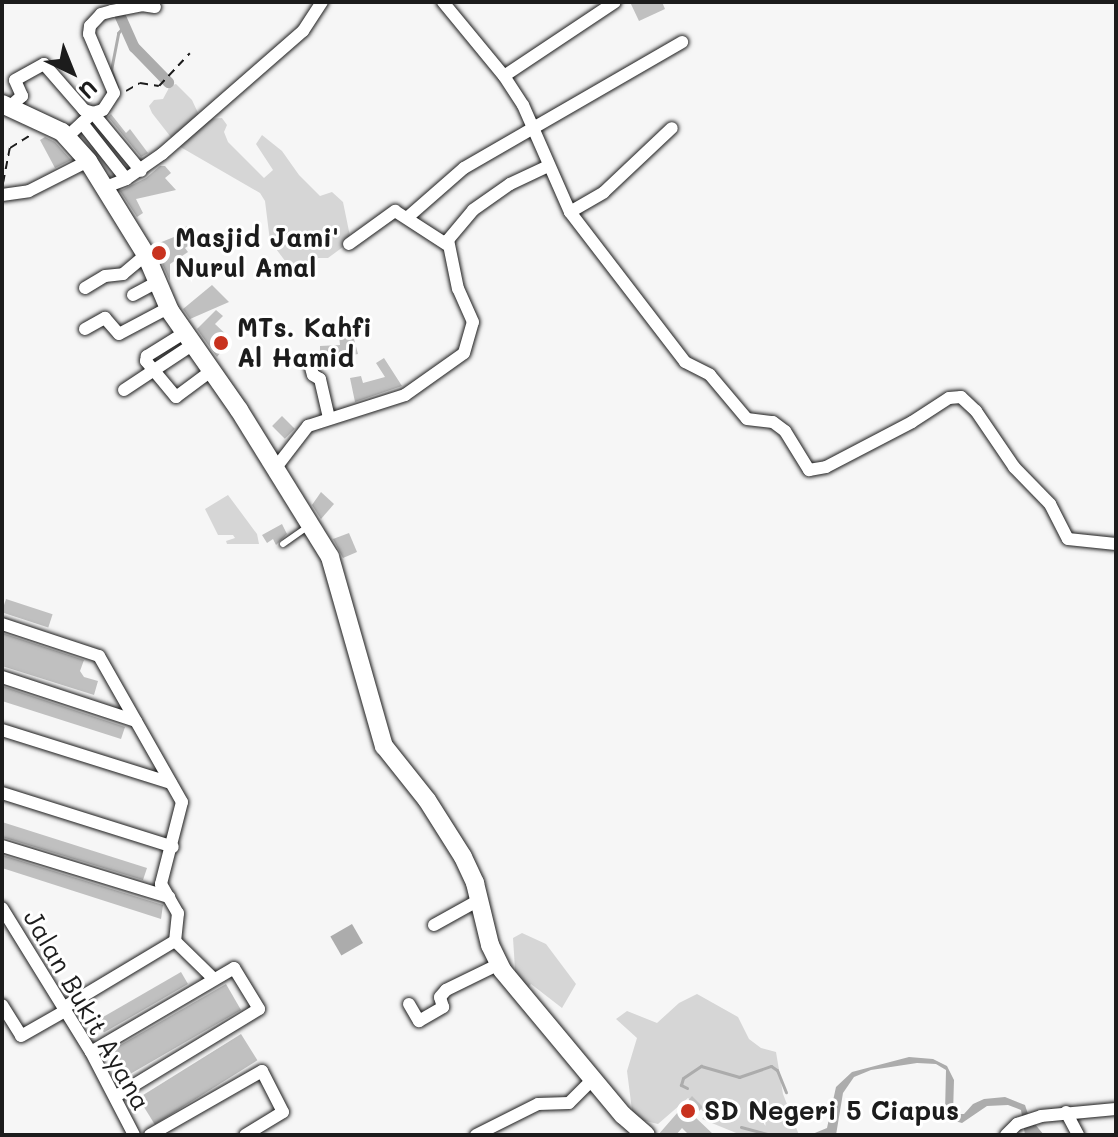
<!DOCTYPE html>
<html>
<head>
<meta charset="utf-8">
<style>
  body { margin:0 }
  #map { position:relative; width:1118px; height:1137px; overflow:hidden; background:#f6f6f6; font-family:Mali,sans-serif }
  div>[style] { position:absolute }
  .green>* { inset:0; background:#d6d6d6 }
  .water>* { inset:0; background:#acacac; transform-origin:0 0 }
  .stream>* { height:3px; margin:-1.5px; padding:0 1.5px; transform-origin:1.5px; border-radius:1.5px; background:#acacac }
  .canal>* { height:11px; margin:-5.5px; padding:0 5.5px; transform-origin:5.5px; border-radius:5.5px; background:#acacac }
  .building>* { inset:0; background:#c0c0c0; transform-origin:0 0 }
  .path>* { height:2px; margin-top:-1px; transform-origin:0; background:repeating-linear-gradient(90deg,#1c1c1c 0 8px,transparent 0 14px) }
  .roads { filter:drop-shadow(0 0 2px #1c1c1c) drop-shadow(0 0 2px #1c1c1c) }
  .lane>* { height:6px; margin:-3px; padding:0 3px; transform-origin:3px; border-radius:3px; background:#fff }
  .street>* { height:12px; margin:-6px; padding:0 6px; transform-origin:6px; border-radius:6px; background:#fff }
  .secondary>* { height:18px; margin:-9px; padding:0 9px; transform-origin:9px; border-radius:9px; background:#fff }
  .dots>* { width:22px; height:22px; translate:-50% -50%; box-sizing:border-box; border:4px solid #fff; border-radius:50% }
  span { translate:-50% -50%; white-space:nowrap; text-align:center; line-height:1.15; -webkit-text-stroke:6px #fff; paint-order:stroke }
  .poi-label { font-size:26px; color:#1c1c1c; font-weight:700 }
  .left { translate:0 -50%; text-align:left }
  .street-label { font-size:26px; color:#1c1c1c }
  .frame { position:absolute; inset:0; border:4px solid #1c1c1c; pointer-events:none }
  .north { position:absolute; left:32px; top:32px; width:80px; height:80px; -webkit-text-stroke:6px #fff; paint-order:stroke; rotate:137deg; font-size:22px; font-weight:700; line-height:32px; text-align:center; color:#1c1c1c }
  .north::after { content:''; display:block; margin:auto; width:28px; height:36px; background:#1c1c1c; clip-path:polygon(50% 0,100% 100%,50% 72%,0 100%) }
</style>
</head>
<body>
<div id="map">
  <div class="green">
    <i style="clip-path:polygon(176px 84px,192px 100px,199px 115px,207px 119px,222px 118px,227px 125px,224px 132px,228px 142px,264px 178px,273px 170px,256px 144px,262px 135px,282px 151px,299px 175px,320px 196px,332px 192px,343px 202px,351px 241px,328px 258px,318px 258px,311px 271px,292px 270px,270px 241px,265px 201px,260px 193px,177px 145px,152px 113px,149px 106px,154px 100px,163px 99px,170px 86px)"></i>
    <i style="clip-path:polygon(228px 495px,257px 534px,259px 544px,227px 544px,226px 541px,235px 538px,233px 535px,218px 535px,205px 509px)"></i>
    <i style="clip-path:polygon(522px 933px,546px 944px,576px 984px,562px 1008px,531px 984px,524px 994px,516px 985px,513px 938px)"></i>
    <i style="clip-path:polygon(697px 994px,738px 1017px,749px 1039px,761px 1048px,776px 1052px,783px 1094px,799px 1135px,741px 1135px,702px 1119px,706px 1114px,688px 1098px,658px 1124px,633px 1118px,627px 1071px,637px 1038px,616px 1019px,627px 1011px,657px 1023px,679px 1003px)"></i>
  </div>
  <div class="water">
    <i style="left:352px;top:924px;width:22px;height:25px;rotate:60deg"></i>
    <i style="clip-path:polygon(909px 1057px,933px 1059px,947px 1066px,954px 1080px,953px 1114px,964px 1114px,973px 1104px,984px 1099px,1005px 1097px,1025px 1105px,1029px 1117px,1044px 1135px,1025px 1135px,1021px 1110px,1008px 1105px,987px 1106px,962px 1123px,951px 1120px,945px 1112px,946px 1070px,936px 1064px,917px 1063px,871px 1070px,854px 1077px,843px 1093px,836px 1135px,810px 1135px,827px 1128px,836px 1087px,852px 1072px)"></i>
  </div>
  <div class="stream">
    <i style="left:117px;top:87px;width:18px;rotate:-109deg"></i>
    <i style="left:111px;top:70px;width:38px;rotate:-79deg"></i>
    <i style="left:118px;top:33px;width:8px;rotate:-50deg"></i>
    <i style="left:687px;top:1088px;width:7px;rotate:-153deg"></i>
    <i style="left:681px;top:1085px;width:7px;rotate:-74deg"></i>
    <i style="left:683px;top:1078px;width:22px;rotate:-34deg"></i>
    <i style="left:701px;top:1066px;width:40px;rotate:16deg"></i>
    <i style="left:739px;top:1077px;width:34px;rotate:-19deg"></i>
    <i style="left:771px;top:1066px;width:7px;rotate:34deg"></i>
    <i style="left:777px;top:1070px;width:24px;rotate:68deg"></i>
    <i style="left:741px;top:1127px;width:31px;rotate:15deg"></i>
  </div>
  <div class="canal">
    <i style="left:119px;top:14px;width:36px;rotate:66deg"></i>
    <i style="left:134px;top:47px;width:49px;rotate:45.8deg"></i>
  </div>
  <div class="building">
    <i style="clip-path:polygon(630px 2px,662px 2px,665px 9px,639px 21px)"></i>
    <i style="clip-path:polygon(111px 114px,126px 133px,130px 129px,148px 153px,141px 157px,108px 117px)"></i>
    <i style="clip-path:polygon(45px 137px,55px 142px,71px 160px,55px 168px,40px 140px)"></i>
    <i style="clip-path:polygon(160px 166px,165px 166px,171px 173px,165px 178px,176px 190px,136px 199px,143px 213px,137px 217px,120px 191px,146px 178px)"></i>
    <i style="clip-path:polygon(187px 226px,197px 240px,185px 248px,188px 252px,170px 264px,170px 281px,154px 245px,179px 235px,177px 233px)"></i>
    <i style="clip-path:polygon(212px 285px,229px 302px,190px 319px,183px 309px)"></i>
    <i style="clip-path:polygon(216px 310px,223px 316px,215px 324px,231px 339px,217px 357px,197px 329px)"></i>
    <i style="clip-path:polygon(353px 335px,358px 354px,320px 361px,320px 346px,340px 345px,339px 336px)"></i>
    <i style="clip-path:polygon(384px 358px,402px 386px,355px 402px,350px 378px,361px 376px,363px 383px,385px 377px,376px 363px)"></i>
    <i style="left:282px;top:416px;width:18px;height:14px;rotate:45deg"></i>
    <i style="clip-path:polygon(321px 492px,334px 504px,321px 519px,312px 505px)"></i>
    <i style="clip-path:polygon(282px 524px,287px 534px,276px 545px,273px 539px,267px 543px,262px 535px)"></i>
    <i style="clip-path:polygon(349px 533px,357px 552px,343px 558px,333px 539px)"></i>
    <i style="left:6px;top:599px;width:49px;height:14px;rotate:18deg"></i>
    <i style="clip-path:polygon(2px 633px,84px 660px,80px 671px,84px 677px,98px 681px,94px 695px,2px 666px)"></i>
    <i style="clip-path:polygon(2px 686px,125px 727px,121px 739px,2px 701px)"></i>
    <i style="clip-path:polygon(2px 822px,147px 868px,143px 880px,2px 837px)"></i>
    <i style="clip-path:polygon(2px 855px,163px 905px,161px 919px,2px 868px)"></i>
    <i style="left:181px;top:972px;width:14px;height:97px;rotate:60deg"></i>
    <i style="left:226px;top:984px;width:30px;height:130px;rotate:60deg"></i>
    <i style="left:241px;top:1034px;width:31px;height:121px;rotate:58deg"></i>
    <i style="clip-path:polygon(692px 1096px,703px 1107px,694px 1116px,714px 1135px,689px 1135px,682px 1128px,676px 1135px,658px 1135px)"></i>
  </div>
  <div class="path">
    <i style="left:126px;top:91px;width:16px;rotate:-30deg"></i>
    <i style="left:140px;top:83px;width:19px;rotate:9deg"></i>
    <i style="left:159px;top:86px;width:45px;rotate:-46.8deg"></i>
    <i style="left:3px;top:183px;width:36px;rotate:-79deg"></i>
    <i style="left:10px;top:148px;width:26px;rotate:-32deg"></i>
  </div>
  <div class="roads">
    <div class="lane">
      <i style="left:283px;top:544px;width:32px;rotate:-35deg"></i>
    </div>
    <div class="street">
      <i style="left:443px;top:2px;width:96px;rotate:50.5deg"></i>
      <i style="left:504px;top:76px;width:35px;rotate:57deg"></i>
      <i style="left:523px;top:105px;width:117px;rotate:66.3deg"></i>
      <i style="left:570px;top:212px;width:189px;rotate:52.5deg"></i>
      <i style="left:685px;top:362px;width:28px;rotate:27deg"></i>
      <i style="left:710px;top:375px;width:57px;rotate:49.9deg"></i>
      <i style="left:747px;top:419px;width:26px;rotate:7deg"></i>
      <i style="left:773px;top:422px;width:15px;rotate:37deg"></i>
      <i style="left:785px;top:431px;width:46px;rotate:58.4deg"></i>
      <i style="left:809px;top:470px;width:17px;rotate:-10deg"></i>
      <i style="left:826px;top:467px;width:97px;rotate:-27.6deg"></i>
      <i style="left:912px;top:422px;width:44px;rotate:-33deg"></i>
      <i style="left:949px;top:398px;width:12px;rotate:-5deg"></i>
      <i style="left:961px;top:397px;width:21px;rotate:43deg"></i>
      <i style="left:976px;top:411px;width:68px;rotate:55.8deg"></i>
      <i style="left:1014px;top:467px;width:52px;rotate:45.8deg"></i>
      <i style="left:1050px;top:504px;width:39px;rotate:63deg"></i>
      <i style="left:1068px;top:539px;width:48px;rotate:5.9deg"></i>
      <i style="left:504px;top:76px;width:133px;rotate:-33.7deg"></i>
      <i style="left:7px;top:109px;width:20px;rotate:-41deg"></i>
      <i style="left:22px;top:96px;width:17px;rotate:-114deg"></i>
      <i style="left:15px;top:80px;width:33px;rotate:-29deg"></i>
      <i style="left:44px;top:64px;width:61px;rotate:49deg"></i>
      <i style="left:84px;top:110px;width:9px;rotate:18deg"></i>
      <i style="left:93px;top:113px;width:10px;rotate:-17deg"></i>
      <i style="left:103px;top:110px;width:20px;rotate:-57deg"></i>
      <i style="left:114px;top:93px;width:64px;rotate:-113deg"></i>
      <i style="left:89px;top:34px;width:8px;rotate:-83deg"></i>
      <i style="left:90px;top:26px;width:16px;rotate:-47deg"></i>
      <i style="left:101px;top:14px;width:11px;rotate:-15deg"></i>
      <i style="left:112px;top:11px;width:31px;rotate:-11deg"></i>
      <i style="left:142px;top:5px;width:13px;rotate:9deg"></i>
      <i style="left:82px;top:123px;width:71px;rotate:51.8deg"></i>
      <i style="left:68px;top:136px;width:34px;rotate:-43deg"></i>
      <i style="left:93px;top:113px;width:75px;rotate:50.4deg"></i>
      <i style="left:103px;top:188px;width:25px;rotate:-21deg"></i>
      <i style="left:126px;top:179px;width:44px;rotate:-34.8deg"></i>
      <i style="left:162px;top:154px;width:187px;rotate:-41.1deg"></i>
      <i style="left:303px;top:31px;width:35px;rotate:-57deg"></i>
      <i style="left:2px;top:195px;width:27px;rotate:-8deg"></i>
      <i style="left:29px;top:191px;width:66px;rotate:-27deg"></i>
      <i style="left:570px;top:212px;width:39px;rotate:-30deg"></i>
      <i style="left:604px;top:192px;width:93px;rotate:-43.3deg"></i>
      <i style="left:408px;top:217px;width:74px;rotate:-41.2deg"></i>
      <i style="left:464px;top:168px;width:252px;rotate:-30deg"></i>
      <i style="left:349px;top:244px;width:57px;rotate:-35.7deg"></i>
      <i style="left:395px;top:211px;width:61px;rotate:32.9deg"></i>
      <i style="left:85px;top:288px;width:23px;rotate:-31deg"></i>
      <i style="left:105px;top:276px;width:18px;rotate:-6deg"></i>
      <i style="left:123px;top:274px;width:30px;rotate:-40deg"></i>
      <i style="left:133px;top:295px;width:27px;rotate:-28deg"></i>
      <i style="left:85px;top:329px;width:23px;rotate:-29deg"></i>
      <i style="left:105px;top:318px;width:21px;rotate:49deg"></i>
      <i style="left:119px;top:334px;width:55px;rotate:-28deg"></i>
      <i style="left:184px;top:333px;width:44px;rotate:148.1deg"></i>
      <i style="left:147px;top:356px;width:5px;rotate:101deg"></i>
      <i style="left:146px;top:361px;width:47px;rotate:50.2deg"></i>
      <i style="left:176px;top:397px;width:44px;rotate:-36.6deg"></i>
      <i style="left:310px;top:364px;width:11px;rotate:75deg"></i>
      <i style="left:313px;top:375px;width:8px;rotate:30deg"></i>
      <i style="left:320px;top:379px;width:39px;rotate:77deg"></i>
      <i style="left:124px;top:390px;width:82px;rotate:-33.5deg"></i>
      <i style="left:274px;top:470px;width:56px;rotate:-52.3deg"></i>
      <i style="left:308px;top:426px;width:102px;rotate:-17.7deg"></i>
      <i style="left:405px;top:395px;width:72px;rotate:-35.4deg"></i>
      <i style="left:464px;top:353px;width:32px;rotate:-74deg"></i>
      <i style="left:473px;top:322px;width:36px;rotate:-114deg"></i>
      <i style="left:458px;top:289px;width:50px;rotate:-101.5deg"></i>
      <i style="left:448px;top:240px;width:39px;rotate:-50deg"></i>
      <i style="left:473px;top:210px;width:45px;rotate:-35.1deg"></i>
      <i style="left:510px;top:184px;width:42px;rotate:-25.3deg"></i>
      <i style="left:2px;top:624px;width:102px;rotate:18.3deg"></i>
      <i style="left:99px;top:656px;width:168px;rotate:60.4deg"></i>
      <i style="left:182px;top:802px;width:85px;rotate:104.4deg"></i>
      <i style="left:161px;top:884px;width:34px;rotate:60deg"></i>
      <i style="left:178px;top:913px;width:28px;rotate:96deg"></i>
      <i style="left:2px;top:677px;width:141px;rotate:18.2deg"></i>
      <i style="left:2px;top:730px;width:177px;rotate:17.4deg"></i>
      <i style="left:2px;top:793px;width:179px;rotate:17.5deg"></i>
      <i style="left:2px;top:846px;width:175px;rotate:17deg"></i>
      <i style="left:2px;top:908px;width:169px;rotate:58.3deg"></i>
      <i style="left:91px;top:1052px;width:93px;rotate:62.6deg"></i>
      <i style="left:434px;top:925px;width:51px;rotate:-29.1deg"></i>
      <i style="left:175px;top:941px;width:54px;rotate:44.3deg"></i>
      <i style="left:409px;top:1004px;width:20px;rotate:60deg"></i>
      <i style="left:419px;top:1021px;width:28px;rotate:-30deg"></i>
      <i style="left:443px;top:1007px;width:10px;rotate:-107deg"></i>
      <i style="left:440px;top:997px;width:9px;rotate:-49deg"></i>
      <i style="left:446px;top:990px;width:59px;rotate:-26.1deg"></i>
      <i style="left:2px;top:1005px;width:36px;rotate:58deg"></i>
      <i style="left:21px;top:1036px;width:51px;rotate:-29.6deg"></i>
      <i style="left:63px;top:1008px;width:131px;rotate:-30.9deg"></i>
      <i style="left:91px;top:1052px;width:166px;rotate:-30.4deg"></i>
      <i style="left:234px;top:968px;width:48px;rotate:58.6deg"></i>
      <i style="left:259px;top:1009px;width:167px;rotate:148.7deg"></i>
      <i style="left:1066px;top:1112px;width:26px;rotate:62deg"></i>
      <i style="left:150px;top:1135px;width:129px;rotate:-29.7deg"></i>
      <i style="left:262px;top:1071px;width:46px;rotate:62.9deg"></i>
      <i style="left:283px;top:1112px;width:44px;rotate:148.8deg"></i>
      <i style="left:476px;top:1135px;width:69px;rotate:-26.6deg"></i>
      <i style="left:538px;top:1104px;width:31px;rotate:-2deg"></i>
      <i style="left:569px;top:1103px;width:35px;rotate:-45deg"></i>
      <i style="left:1006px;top:1135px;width:16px;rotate:-45deg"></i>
      <i style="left:1017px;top:1124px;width:25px;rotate:-18deg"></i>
      <i style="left:1041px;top:1116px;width:75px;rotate:-5.3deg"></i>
    </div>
    <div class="secondary">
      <i style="left:2px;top:104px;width:66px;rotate:25deg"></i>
      <i style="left:62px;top:132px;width:39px;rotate:48deg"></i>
      <i style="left:88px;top:161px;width:110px;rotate:58.3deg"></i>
      <i style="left:146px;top:255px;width:61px;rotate:66.8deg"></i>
      <i style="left:170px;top:311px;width:121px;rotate:55.1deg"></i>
      <i style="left:239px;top:410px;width:173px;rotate:58.2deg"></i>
      <i style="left:330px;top:557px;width:197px;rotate:74.1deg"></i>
      <i style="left:384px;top:746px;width:69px;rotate:51.5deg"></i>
      <i style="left:427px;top:800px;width:67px;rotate:57.7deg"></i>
      <i style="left:463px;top:857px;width:29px;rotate:65deg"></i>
      <i style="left:475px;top:883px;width:64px;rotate:76.4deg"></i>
      <i style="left:490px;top:945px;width:28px;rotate:64deg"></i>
      <i style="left:502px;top:970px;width:189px;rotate:50.2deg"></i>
      <i style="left:623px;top:1115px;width:30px;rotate:41deg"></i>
    </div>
  </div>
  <div class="dots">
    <i style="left:159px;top:253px;background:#c8321e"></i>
    <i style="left:221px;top:343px;background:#c8321e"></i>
    <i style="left:688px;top:1111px;background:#c8321e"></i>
  </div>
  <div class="poi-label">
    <span class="left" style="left:175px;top:253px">Masjid Jami'<br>Nurul Amal</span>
    <span class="left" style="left:237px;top:343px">MTs. Kahfi<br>Al Hamid</span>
    <span class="left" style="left:704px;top:1111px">SD Negeri 5 Ciapus</span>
  </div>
  <div class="street-label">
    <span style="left:87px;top:1010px;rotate:60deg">Jalan Bukit Ayana</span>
  </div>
  <div class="frame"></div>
  <div class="north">U</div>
</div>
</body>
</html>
